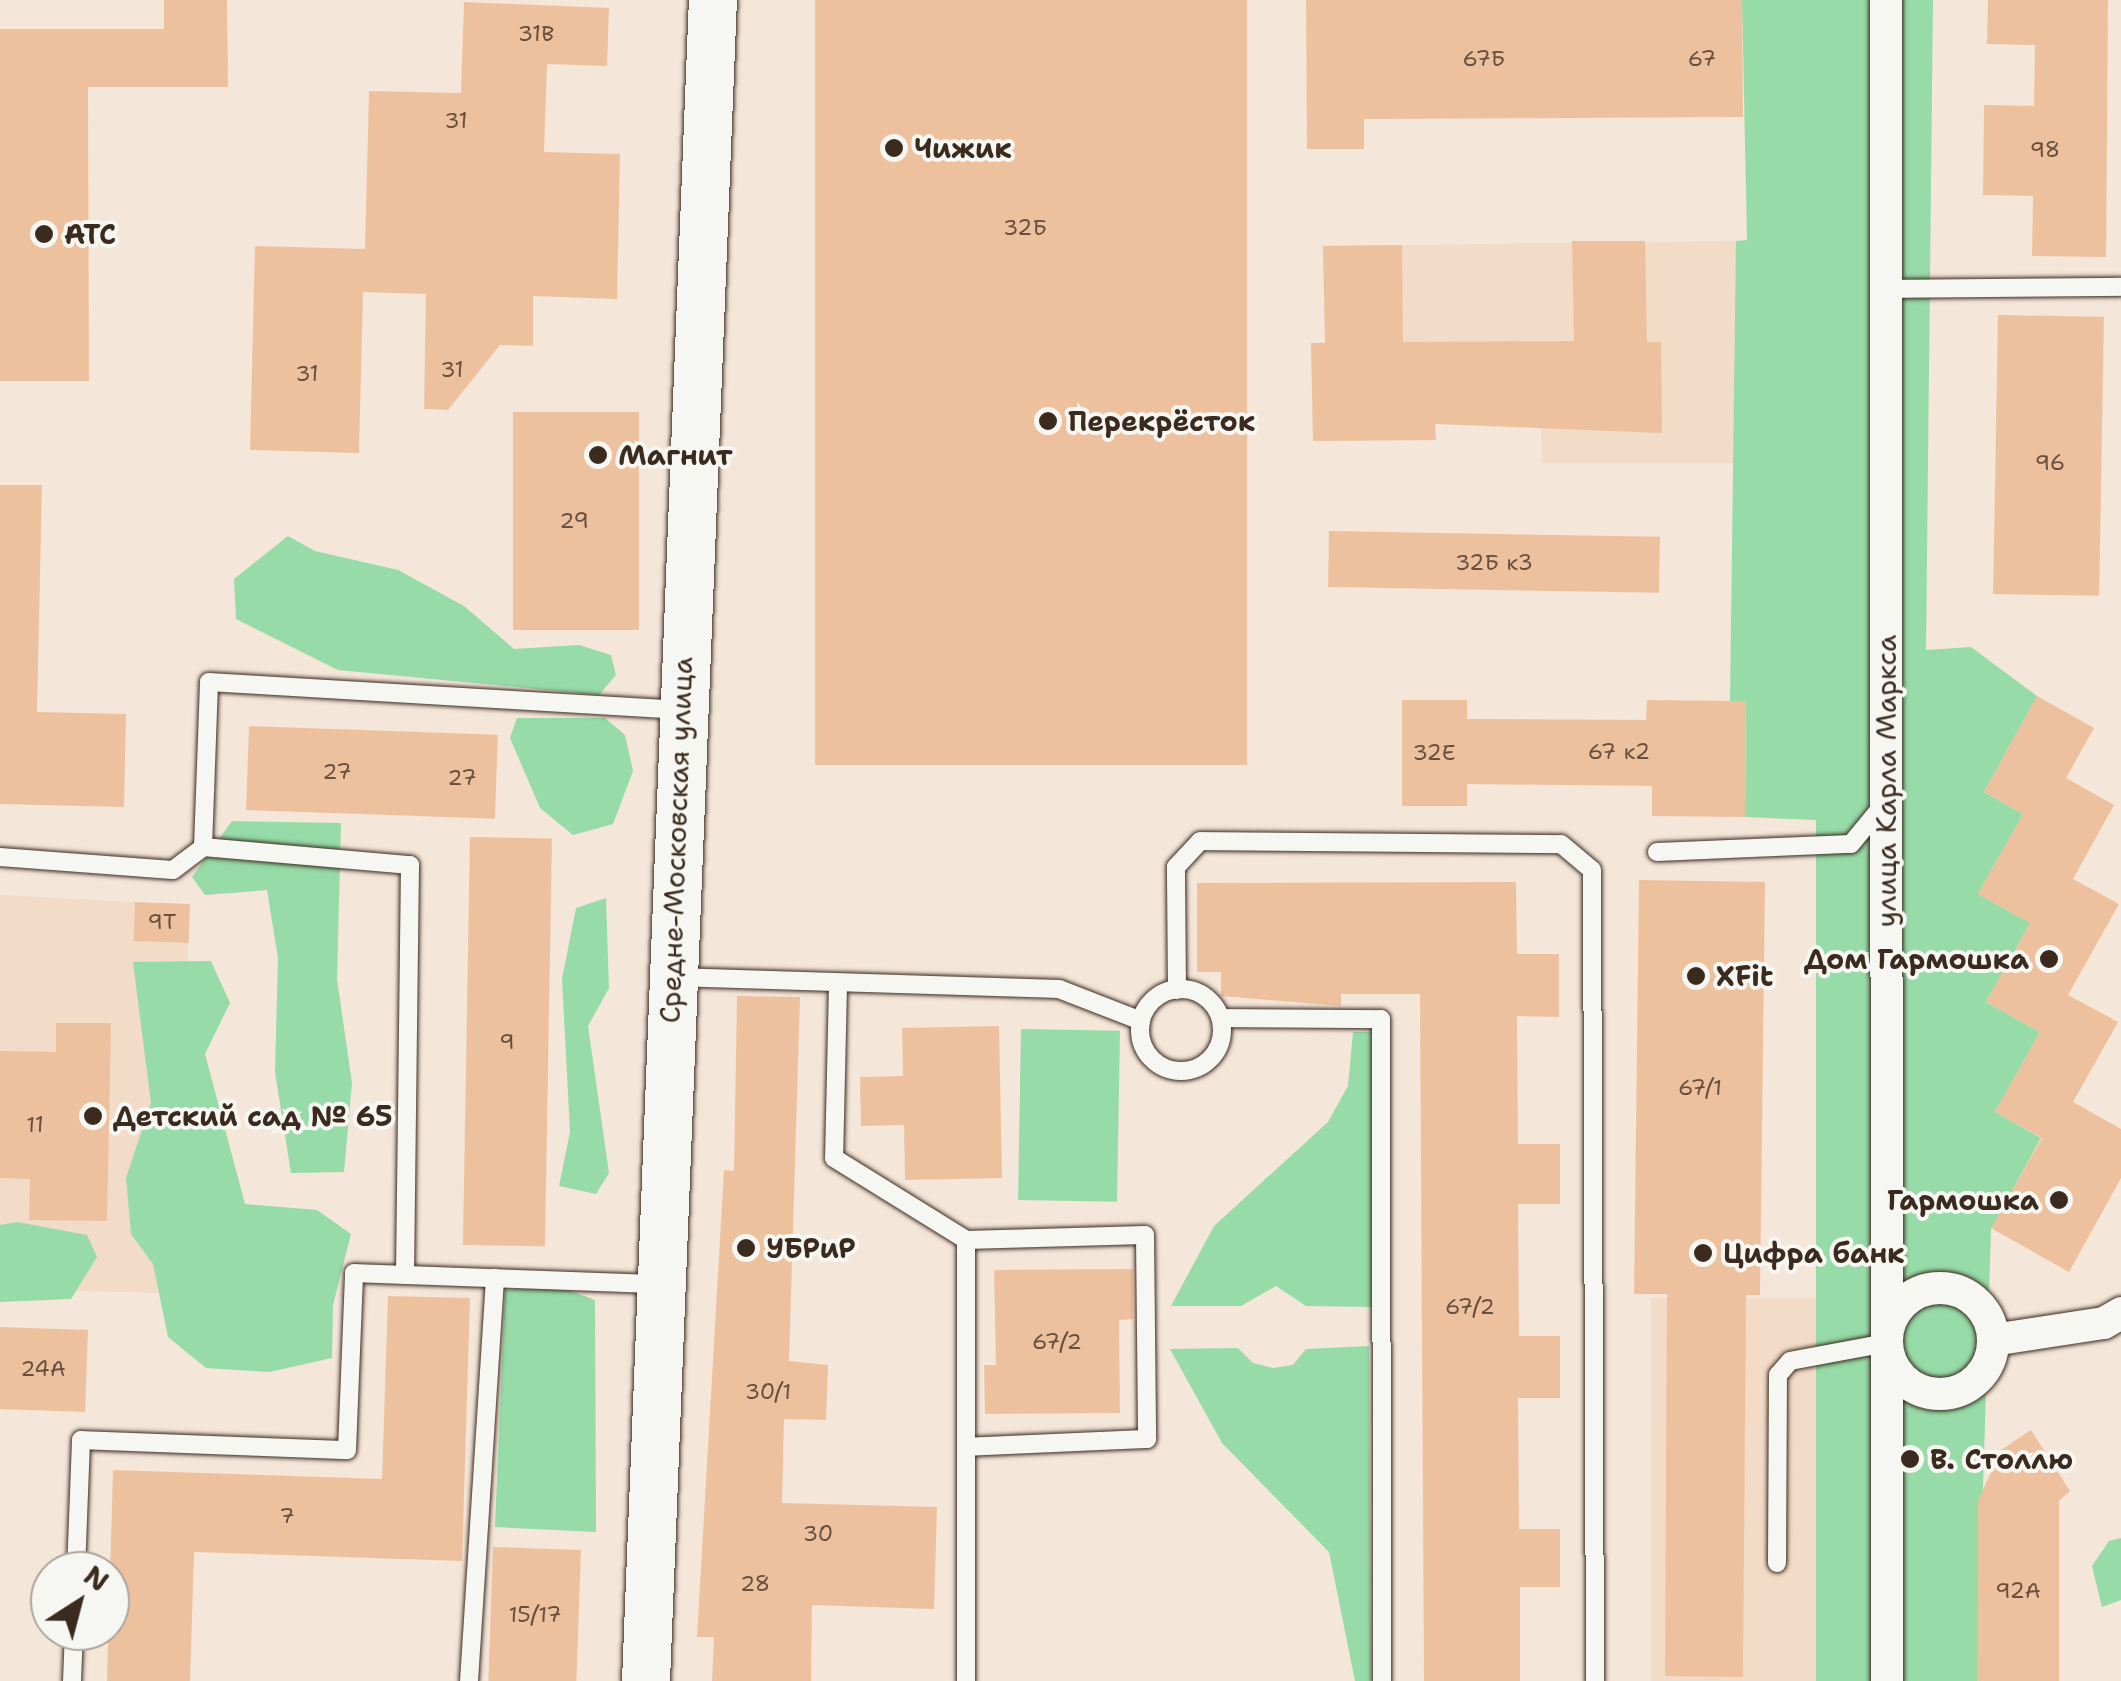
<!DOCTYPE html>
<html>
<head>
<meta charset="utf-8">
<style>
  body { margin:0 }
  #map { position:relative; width:2121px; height:1681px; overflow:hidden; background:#f4e6d9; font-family:"Shantell Sans",sans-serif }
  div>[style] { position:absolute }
  .built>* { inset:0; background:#f2dbc7; transform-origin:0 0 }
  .green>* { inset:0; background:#96dba8; transform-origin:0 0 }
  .building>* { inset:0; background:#eec19e; transform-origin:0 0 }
  .roads { filter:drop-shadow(0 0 2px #3b2a1e) drop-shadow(0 0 2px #3b2a1e) }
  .lane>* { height:18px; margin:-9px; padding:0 9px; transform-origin:9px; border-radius:9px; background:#f6f6f2 }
  .lane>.ring { margin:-9px; padding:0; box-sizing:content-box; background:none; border:18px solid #f6f6f2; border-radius:50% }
  .street>* { height:32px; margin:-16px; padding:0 16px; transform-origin:16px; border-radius:16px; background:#f6f6f2 }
  .street>.ring { margin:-16px; padding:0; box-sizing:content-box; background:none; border:32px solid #f6f6f2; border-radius:50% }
  .secondary>* { height:48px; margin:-24px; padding:0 24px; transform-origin:24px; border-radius:24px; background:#f6f6f2 }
  .dots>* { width:28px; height:28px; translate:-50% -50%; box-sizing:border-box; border:5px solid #f6f6f2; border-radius:50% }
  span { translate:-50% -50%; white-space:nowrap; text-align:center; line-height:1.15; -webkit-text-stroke:8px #f6f6f2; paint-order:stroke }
  .number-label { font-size:22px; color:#68503e }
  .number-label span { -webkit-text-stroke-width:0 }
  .poi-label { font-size:28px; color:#3b2a1e; font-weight:700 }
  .left { translate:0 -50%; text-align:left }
  .right { translate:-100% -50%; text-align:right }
  .street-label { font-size:28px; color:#3b2a1e }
  .north { position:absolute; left:30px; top:1551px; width:100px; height:100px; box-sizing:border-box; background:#f6f6f2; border:2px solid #aba49d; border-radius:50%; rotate:36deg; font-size:28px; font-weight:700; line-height:40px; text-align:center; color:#3b2a1e }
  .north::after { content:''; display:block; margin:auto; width:35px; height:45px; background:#3b2a1e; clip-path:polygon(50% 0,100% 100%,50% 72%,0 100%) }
</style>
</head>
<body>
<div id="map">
  <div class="built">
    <i style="clip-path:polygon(1736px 241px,1736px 463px,1542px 463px,1541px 423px,1436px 424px,1435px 440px,1313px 441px,1311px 343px,1325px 342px,1323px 246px)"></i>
    <i style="clip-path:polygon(0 895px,135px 902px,134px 941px,188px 943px,183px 1293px,0 1290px)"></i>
    <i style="left:1651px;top:1298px;width:166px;height:383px"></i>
  </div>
  <div class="green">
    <i style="clip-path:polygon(1742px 0,1933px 0,1926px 650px,1971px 647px,2037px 696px,1984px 792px,2023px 814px,1978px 894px,2030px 923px,1986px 1002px,2040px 1032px,1995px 1112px,2041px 1138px,1991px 1229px,1977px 1681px,1816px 1681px,1816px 820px,1745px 817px,1746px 701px,1730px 701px,1736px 241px,1747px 240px)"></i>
    <i style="clip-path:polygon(288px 536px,315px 551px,398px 570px,464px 606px,514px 649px,579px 645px,611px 655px,616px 675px,599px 695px,338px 670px,236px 619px,234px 579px)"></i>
    <i style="clip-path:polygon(517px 718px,605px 718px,625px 735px,633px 771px,613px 824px,573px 835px,540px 808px,510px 738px)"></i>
    <i style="clip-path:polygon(232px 821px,341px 823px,337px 979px,352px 1083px,344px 1172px,291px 1173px,275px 1072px,278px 958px,267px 890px,205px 895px,192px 877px)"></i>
    <i style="clip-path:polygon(606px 898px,609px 988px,588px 1026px,609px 1173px,596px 1194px,559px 1186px,570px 1132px,562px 979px,576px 908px)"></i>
    <i style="clip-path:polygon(211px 961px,230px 1003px,205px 1054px,245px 1204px,317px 1210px,351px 1234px,333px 1305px,332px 1358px,269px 1372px,206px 1368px,168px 1337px,153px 1264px,131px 1234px,126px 1178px,151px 1103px,133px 962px)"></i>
    <i style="left:1021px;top:1029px;width:99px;height:171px;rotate:1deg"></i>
    <i style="clip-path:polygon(1353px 1032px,1374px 1032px,1372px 1307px,1306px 1306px,1276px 1286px,1241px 1306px,1171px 1306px,1214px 1226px,1328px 1122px,1348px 1086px)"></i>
    <i style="clip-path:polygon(17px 1222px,87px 1235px,97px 1257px,71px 1299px,0 1302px,0 1225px)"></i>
    <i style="clip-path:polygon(560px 1287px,595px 1300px,596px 1532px,495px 1527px,505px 1290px)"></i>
    <i style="clip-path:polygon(1369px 1346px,1371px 1681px,1355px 1681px,1329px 1552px,1222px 1443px,1170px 1349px,1238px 1348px,1253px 1363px,1273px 1368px,1293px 1365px,1306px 1349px)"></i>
    <i style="clip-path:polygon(2121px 1538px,2121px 1600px,2102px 1607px,2092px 1566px,2109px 1541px)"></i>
  </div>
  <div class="building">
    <i style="clip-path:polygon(164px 0,227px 0,228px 87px,88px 87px,89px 381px,0 381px,0 29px,164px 29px)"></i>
    <i style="left:815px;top:0;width:432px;height:765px"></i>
    <i style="clip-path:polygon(1306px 0,1742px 0,1743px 117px,1364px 119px,1364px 149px,1307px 149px)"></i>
    <i style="clip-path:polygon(1988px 0,2108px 0,2106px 257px,2032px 256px,2033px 196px,1983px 195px,1984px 105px,2034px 106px,2035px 45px,1987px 44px)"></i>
    <i style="clip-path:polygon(464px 2px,609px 8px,607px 66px,547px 64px,544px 152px,620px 154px,617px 299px,533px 296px,533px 346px,500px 345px,448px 410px,424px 409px,426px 294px,363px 292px,359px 453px,250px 450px,255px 246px,365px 249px,369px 91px,461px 93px)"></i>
    <i style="clip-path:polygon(1572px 241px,1645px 241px,1647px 342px,1661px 342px,1662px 433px,1435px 424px,1436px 440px,1313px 441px,1311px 343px,1325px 343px,1323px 246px,1402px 245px,1403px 342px,1574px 341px)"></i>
    <i style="left:1998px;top:315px;width:106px;height:279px;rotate:1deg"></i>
    <i style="left:513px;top:412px;width:126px;height:218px"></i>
    <i style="clip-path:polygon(0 485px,42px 485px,37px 712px,126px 714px,124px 807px,0 804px)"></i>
    <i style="left:1329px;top:531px;width:331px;height:56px;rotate:1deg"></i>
    <i style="clip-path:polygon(2037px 696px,2094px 728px,2066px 778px,2114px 805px,2073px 879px,2119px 904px,2068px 995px,2118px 1022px,2073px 1102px,2121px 1129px,2121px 1178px,2069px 1272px,1991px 1228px,2042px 1138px,1995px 1112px,2040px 1032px,1986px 1002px,2030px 923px,1978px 894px,2023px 814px,1984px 792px)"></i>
    <i style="clip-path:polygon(1402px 700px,1467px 700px,1467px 719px,1646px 720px,1647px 700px,1746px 701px,1745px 817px,1652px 816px,1652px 786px,1467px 784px,1467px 806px,1402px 806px)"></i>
    <i style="left:249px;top:726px;width:249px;height:84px;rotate:2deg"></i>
    <i style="left:470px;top:837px;width:82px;height:408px;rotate:1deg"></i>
    <i style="clip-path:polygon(1639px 880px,1765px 882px,1760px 1295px,1746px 1295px,1743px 1677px,1665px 1676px,1667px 1294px,1634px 1294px)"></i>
    <i style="clip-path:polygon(1516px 882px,1517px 954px,1559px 954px,1559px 1017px,1517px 1016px,1518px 1144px,1560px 1144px,1560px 1204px,1518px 1204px,1519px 1336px,1560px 1336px,1560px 1398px,1518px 1398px,1519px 1529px,1560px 1529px,1560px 1587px,1520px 1587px,1520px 1681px,1424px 1681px,1420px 994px,1341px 994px,1341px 1006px,1221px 996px,1221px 972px,1197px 972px,1197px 883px)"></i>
    <i style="left:135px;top:902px;width:55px;height:39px;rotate:2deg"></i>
    <i style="clip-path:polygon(737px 996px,800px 997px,789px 1361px,828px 1365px,826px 1420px,784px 1419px,782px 1503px,937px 1507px,934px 1609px,812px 1605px,811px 1681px,712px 1681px,714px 1637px,697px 1637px,724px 1170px,734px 1171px)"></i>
    <i style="clip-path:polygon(56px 1023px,111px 1023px,107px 1221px,29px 1220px,30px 1179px,0 1178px,0 1051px,56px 1052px)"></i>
    <i style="clip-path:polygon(999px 1026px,1002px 1178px,905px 1180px,904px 1125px,861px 1126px,860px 1077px,903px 1076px,902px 1028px)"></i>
    <i style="clip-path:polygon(1133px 1269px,1133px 1319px,1119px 1320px,1120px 1413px,985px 1414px,984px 1365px,996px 1365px,994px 1270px)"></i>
    <i style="clip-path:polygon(388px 1296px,470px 1298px,462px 1561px,194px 1552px,190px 1681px,107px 1681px,113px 1470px,382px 1479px)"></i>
    <i style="left:0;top:1327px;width:88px;height:82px;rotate:2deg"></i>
    <i style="clip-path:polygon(2031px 1430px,2070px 1491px,2059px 1501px,2059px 1681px,1977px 1681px,1978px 1501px,2001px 1450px)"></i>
    <i style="left:493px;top:1547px;width:88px;height:134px;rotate:2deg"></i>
  </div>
  <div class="roads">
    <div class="lane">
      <i style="left:1886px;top:289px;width:235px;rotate:-0.5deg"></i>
      <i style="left:203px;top:847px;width:208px;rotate:5deg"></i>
      <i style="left:410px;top:865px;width:410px;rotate:90.7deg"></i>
      <i style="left:1657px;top:852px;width:194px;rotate:-2.4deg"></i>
      <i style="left:1851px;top:844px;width:50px;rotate:-50.6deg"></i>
      <i style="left:0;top:857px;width:173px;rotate:4.3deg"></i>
      <i style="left:173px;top:870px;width:38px;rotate:-37deg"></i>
      <i style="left:203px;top:847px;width:165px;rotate:-87.9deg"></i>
      <i style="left:209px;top:682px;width:473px;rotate:3.4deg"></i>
      <i style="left:675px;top:977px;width:384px;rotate:1.8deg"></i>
      <i style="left:1059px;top:989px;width:88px;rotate:21.3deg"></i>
      <i style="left:838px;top:985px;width:173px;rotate:91.3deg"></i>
      <i style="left:834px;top:1158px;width:155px;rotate:31.8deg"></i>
      <i style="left:966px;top:1240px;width:441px;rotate:90deg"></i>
      <i class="ring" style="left:1140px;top:989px;width:64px;height:64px"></i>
      <i style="left:1177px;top:990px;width:123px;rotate:-90.5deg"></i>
      <i style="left:1176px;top:867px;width:35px;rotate:-47deg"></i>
      <i style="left:1200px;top:841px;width:361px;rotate:0.5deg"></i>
      <i style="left:1561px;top:844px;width:40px;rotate:40deg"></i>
      <i style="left:1592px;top:870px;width:811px;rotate:89.79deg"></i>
      <i style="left:1221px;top:1018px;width:160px;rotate:0.4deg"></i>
      <i style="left:1381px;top:1019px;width:662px;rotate:89.91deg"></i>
      <i style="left:966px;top:1240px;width:179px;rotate:-1.6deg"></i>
      <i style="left:1145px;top:1235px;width:204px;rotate:89.4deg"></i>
      <i style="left:1147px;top:1439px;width:181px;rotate:177.5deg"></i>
      <i style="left:1777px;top:1563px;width:188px;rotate:-89.7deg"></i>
      <i style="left:1778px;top:1375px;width:18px;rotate:-49deg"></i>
      <i style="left:1790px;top:1361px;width:98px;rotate:-10.6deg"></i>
      <i style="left:76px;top:1571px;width:131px;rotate:-87.8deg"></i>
      <i style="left:81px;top:1440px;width:266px;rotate:2.2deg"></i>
      <i style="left:347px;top:1450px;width:177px;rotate:-87.7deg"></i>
      <i style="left:354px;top:1273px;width:304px;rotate:2.1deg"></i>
      <i style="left:72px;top:1681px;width:50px;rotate:-87.7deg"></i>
      <i style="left:469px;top:1681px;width:404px;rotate:-86.3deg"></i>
    </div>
    <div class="street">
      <i style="left:1886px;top:0;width:1681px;rotate:89.97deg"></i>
      <i class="ring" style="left:1887px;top:1288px;width:74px;height:74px"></i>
      <i style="left:1993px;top:1340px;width:112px;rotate:-8.7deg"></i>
      <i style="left:2104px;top:1323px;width:20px;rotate:-30deg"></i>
    </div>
    <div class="secondary">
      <i style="left:646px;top:1681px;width:1682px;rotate:-87.72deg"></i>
    </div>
  </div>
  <div class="dots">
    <i style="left:894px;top:148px;background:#3b2a1e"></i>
    <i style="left:44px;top:234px;background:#3b2a1e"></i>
    <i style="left:1048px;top:421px;background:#3b2a1e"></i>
    <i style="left:598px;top:455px;background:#3b2a1e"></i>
    <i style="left:2049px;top:959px;background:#3b2a1e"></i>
    <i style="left:1696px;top:976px;background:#3b2a1e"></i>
    <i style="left:93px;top:1116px;background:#3b2a1e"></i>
    <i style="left:2059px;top:1200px;background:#3b2a1e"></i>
    <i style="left:746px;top:1248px;background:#3b2a1e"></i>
    <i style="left:1703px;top:1253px;background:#3b2a1e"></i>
    <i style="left:1910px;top:1459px;background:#3b2a1e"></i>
  </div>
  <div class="number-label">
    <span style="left:536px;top:34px">31В</span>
    <span style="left:1484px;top:59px">67Б</span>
    <span style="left:1702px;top:59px">67</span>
    <span style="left:456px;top:121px">31</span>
    <span style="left:2045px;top:150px">98</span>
    <span style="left:1025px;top:228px">32Б</span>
    <span style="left:452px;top:370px">31</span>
    <span style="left:307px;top:374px">31</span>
    <span style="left:2050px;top:463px">96</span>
    <span style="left:574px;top:521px">29</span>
    <span style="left:1494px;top:563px">32Б к3</span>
    <span style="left:1619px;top:752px">67 к2</span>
    <span style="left:1434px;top:753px">32Е</span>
    <span style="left:337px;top:772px">27</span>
    <span style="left:462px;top:778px">27</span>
    <span style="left:162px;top:922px">9Т</span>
    <span style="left:507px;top:1042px">9</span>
    <span style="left:1700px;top:1088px">67/1</span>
    <span style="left:35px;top:1125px">11</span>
    <span style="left:1470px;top:1307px">67/2</span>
    <span style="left:1057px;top:1342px">67/2</span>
    <span style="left:43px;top:1369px">24А</span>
    <span style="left:768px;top:1392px">30/1</span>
    <span style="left:287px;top:1516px">7</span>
    <span style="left:818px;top:1534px">30</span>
    <span style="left:755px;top:1584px">28</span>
    <span style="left:2018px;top:1591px">92А</span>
    <span style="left:535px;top:1615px">15/17</span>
  </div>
  <div class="poi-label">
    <span class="left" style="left:914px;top:148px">Чижик</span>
    <span class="left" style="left:64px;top:234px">АТС</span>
    <span class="left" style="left:1068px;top:421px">Перекрёсток</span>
    <span class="left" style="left:618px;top:455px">Магнит</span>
    <span class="right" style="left:2029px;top:959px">Дом Гармошка</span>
    <span class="left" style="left:1716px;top:976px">XFit</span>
    <span class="left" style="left:113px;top:1116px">Детский сад № 65</span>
    <span class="right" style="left:2039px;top:1200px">Гармошка</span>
    <span class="left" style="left:766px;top:1248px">УБРиР</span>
    <span class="left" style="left:1723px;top:1253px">Цифра банк</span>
    <span class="left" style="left:1930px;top:1459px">В. Столлю</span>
  </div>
  <div class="street-label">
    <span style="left:1886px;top:781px;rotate:-90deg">улица Карла Маркса</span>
    <span style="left:676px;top:840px;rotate:-88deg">Средне-Московская улица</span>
  </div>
  <div class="north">N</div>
</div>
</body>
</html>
